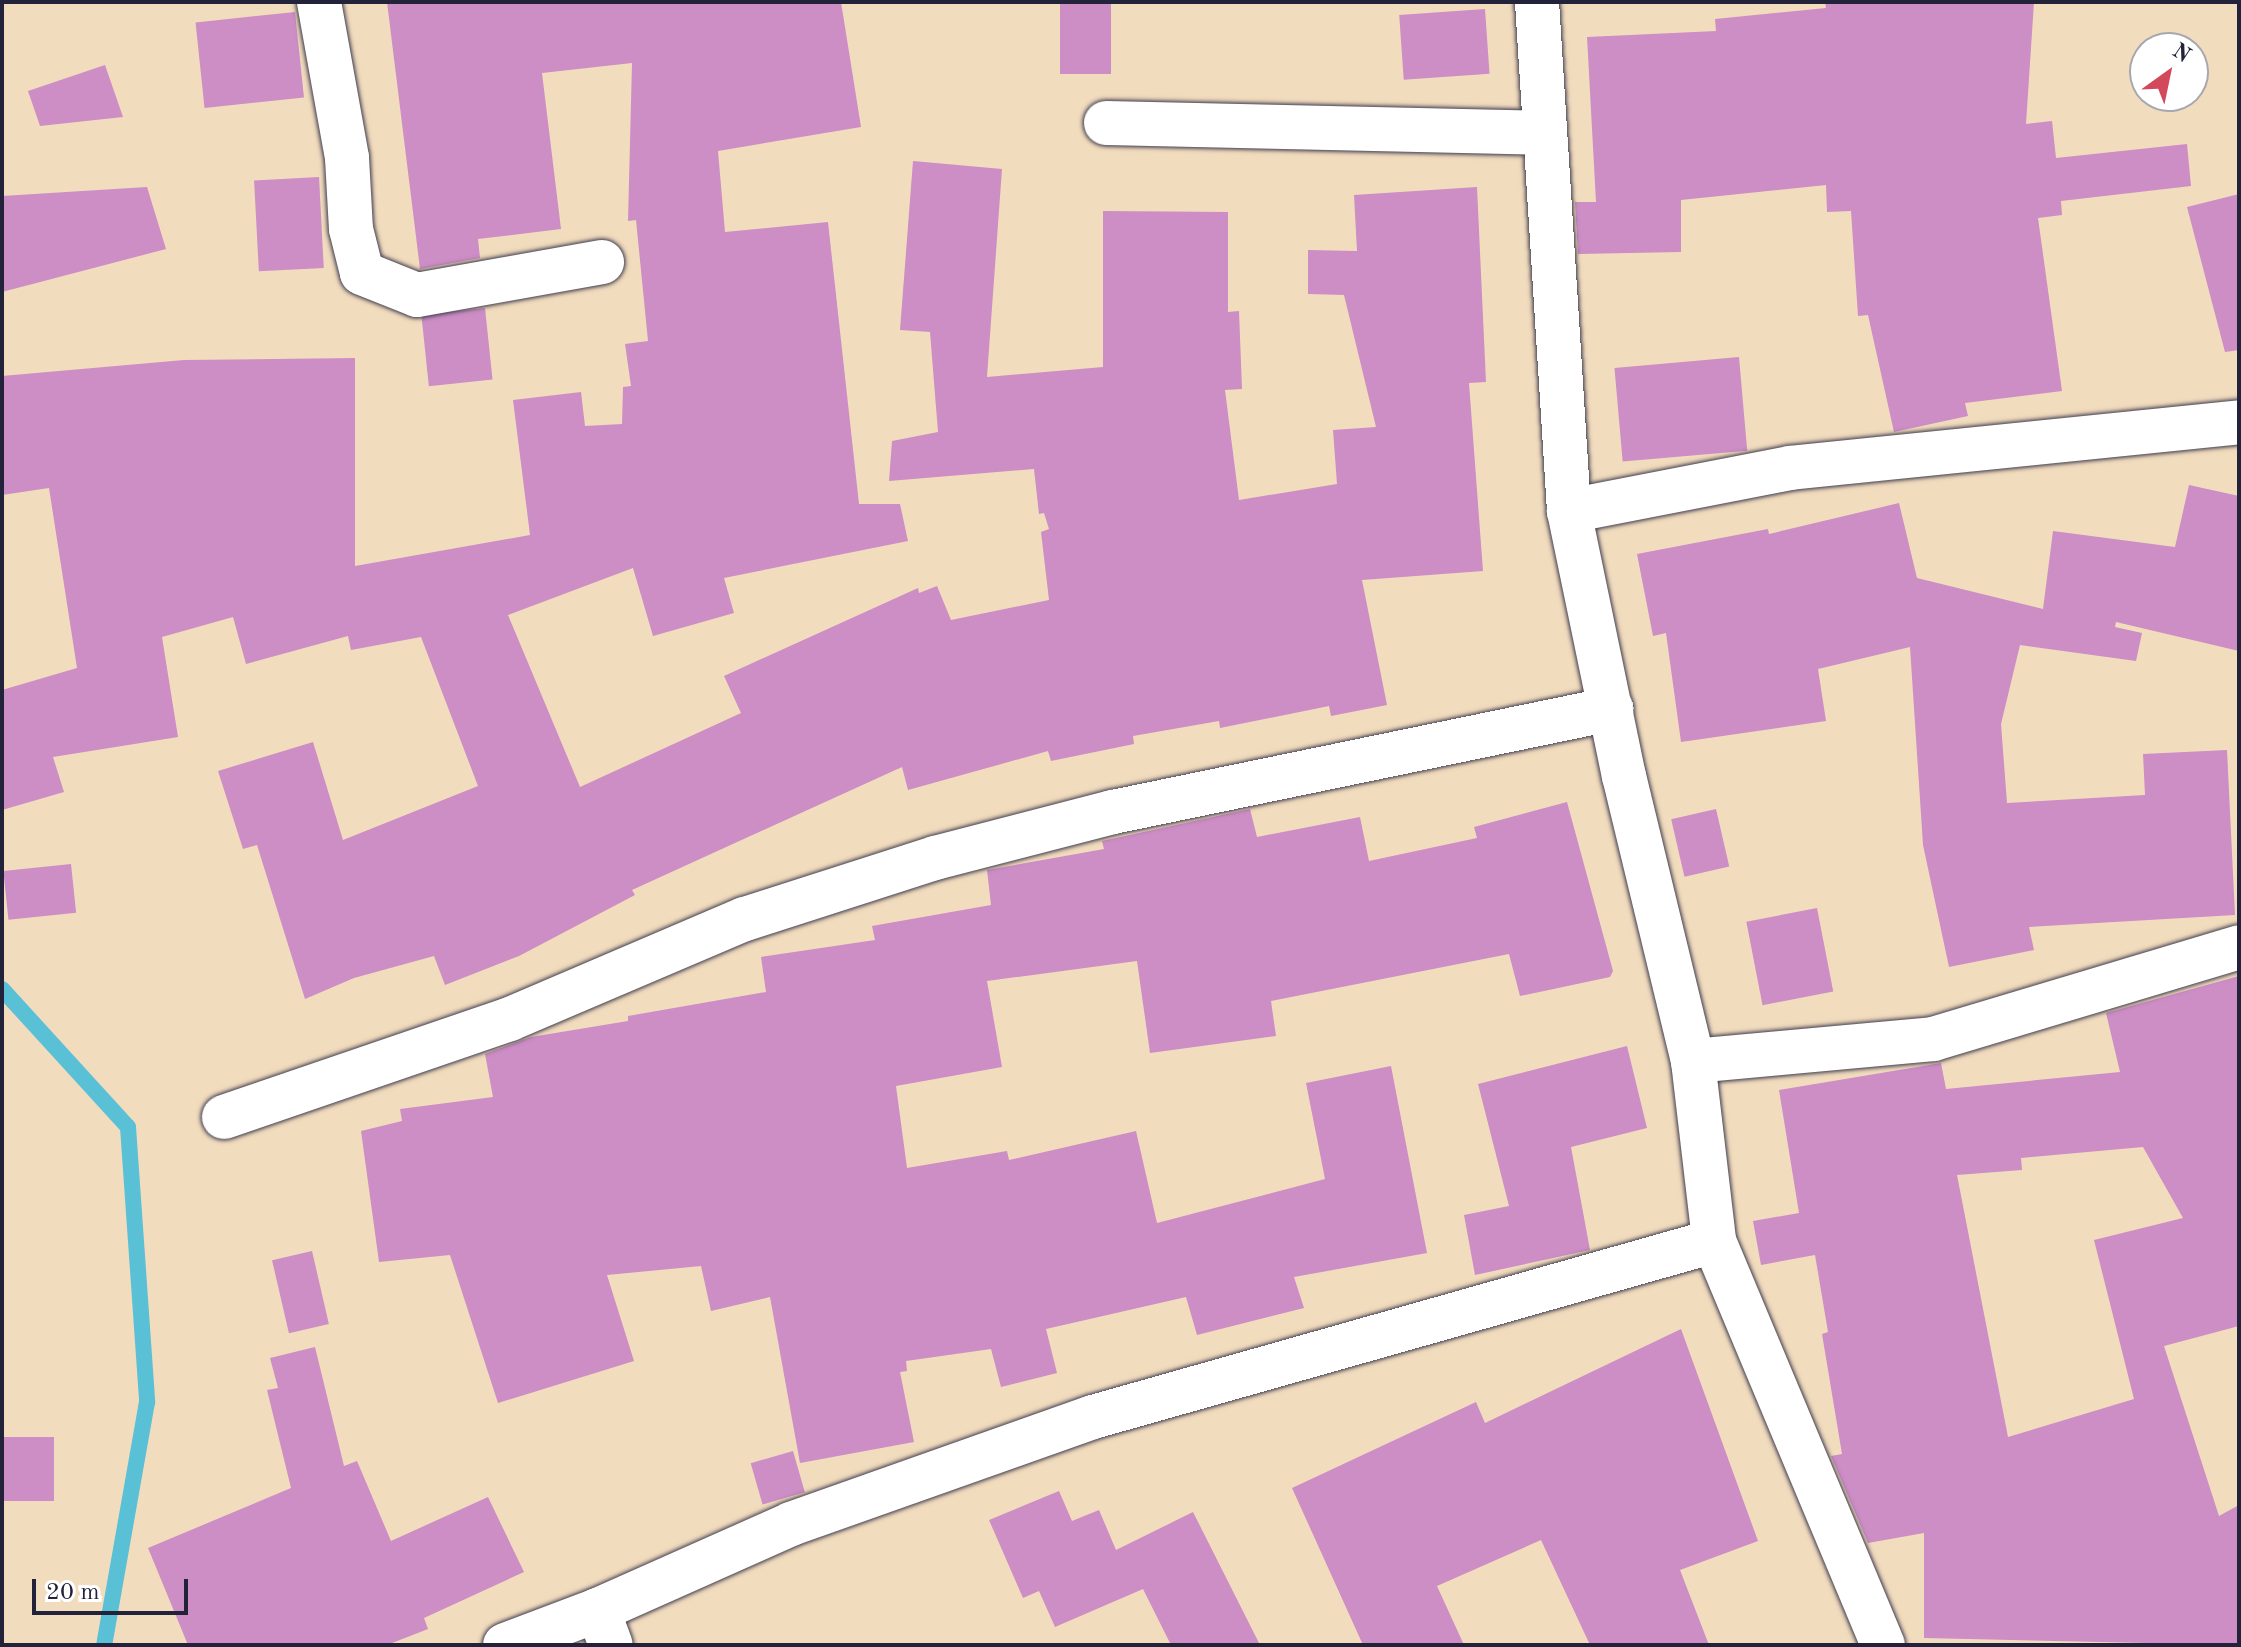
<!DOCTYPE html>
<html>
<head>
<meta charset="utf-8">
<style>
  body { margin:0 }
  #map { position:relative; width:2241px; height:1647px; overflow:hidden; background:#f2dcbe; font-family:"Old Standard TT",serif }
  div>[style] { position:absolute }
  .stream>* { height:16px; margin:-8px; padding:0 8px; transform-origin:8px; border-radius:8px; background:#59c0d6 }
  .building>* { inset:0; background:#cd8dc5; transform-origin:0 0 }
  .roads { filter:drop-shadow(0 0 2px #413e4f) drop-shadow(0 0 2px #413e4f) }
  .minor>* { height:44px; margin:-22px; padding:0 22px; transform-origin:22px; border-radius:22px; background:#fff }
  span { translate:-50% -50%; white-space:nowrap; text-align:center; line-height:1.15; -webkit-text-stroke:7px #fff; paint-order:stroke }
  .frame { position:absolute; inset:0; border:4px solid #22223b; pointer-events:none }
  .north { position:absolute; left:2129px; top:32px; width:80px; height:80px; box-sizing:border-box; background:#fff; border:2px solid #a7a7b1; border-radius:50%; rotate:33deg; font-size:22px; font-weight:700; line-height:32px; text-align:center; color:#22223b }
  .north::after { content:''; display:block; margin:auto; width:28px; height:36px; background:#d1495b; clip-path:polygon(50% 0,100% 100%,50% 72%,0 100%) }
  .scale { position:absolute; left:32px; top:1579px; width:156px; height:36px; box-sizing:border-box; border:4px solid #22223b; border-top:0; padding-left:10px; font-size:24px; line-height:28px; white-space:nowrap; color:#22223b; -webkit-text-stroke:6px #fff; paint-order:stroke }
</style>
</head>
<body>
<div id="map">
  <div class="stream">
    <i style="left:2px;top:989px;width:187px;rotate:47.6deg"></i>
    <i style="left:128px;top:1127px;width:276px;rotate:86deg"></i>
    <i style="left:147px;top:1402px;width:247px;rotate:100deg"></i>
  </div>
  <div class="building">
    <i style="clip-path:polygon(387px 2px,841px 2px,861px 127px,718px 151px,725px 232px,828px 222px,859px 504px,900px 504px,908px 541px,724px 578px,734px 613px,653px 636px,633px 568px,508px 615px,580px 787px,741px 713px,724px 676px,918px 588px,919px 593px,937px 586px,951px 620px,1049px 600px,1041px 532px,1049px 529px,1044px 513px,1039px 514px,1034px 469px,889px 481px,892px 441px,938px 432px,930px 332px,900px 330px,913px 161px,1002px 169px,987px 377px,1103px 367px,1103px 211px,1228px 212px,1228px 312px,1239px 311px,1242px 389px,1225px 390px,1239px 500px,1337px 484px,1333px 430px,1376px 427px,1344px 295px,1308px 294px,1308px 250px,1357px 251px,1354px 195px,1477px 187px,1486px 382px,1469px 383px,1483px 571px,1362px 580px,1387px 705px,1331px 716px,1329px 706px,1220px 728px,1219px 721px,1133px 736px,1134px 744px,1051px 761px,1048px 751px,908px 790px,902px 767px,632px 890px,635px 895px,519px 956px,445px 985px,434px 956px,354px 978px,305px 999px,257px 845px,243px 849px,218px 771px,313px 742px,343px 840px,478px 786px,421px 637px,351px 650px,348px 636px,246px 664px,233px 617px,162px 637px,178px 737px,53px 757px,64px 792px,2px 810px,2px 690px,77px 668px,49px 488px,2px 495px,2px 376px,184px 360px,355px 358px,355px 566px,530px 535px,513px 400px,581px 392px,585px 426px,622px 424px,623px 387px,631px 386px,625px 344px,648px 341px,636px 220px,628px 221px,632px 63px,542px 73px,561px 229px,478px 239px,480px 258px,420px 269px)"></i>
    <i style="left:1060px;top:2px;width:51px;height:72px"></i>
    <i style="clip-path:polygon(1825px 2px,2034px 2px,2026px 124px,2052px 121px,2056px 158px,2187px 144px,2191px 186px,2061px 201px,2062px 215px,2038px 218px,2062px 391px,1965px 403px,1968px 416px,1894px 432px,1868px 315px,1858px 316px,1851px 211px,1827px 212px,1826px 185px,1681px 200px,1681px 252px,1578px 254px,1575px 202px,1596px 202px,1587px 37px,1716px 31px,1715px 19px,1826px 8px)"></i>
    <i style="left:1485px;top:9px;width:65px;height:86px;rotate:86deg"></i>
    <i style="left:295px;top:12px;width:86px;height:100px;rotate:84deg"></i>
    <i style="clip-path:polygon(105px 65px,123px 117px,40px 126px,28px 91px)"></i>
    <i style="left:319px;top:177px;width:91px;height:65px;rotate:87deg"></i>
    <i style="clip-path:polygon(147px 187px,166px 249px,2px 292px,2px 196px)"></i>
    <i style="clip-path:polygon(2239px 194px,2239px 350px,2225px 352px,2187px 207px)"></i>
    <i style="left:485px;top:308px;width:72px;height:64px;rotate:84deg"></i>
    <i style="left:1739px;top:357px;width:94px;height:125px;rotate:85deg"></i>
    <i style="clip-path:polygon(2189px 485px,2239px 496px,2239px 651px,2116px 622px,2115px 627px,2142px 633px,2136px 661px,2020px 645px,2001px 724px,2007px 803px,2145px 795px,2143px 754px,2227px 750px,2235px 915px,2029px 927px,2034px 950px,1949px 967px,1923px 845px,1910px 647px,1818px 669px,1826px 721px,1681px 742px,1666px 633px,1653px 636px,1637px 554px,1768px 529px,1769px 534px,1899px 503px,1917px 578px,2043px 609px,2053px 531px,2175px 547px)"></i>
    <i style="clip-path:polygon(1567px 802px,1613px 971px,1610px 977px,1520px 996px,1509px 954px,1271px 1001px,1276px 1036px,1150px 1053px,1137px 961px,987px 981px,1002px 1067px,896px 1086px,907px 1168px,1007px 1151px,1009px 1160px,1136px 1131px,1157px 1223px,1325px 1179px,1306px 1083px,1391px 1066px,1427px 1253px,1294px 1277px,1304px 1308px,1197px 1335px,1186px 1297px,1046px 1329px,1057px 1373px,1001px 1387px,991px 1349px,906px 1361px,907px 1371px,900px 1372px,914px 1442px,800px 1463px,770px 1297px,711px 1311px,701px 1266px,607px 1275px,634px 1361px,498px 1403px,450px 1255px,379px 1262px,361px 1131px,402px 1121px,400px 1109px,493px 1097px,485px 1054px,531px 1037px,628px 1021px,628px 1016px,766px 992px,761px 957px,875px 940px,872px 926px,991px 905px,987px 870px,1104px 849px,1102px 841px,1250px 809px,1257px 837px,1360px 817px,1369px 861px,1477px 838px,1474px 827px)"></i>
    <i style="left:1716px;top:809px;width:59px;height:46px;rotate:77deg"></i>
    <i style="left:71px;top:864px;width:49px;height:68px;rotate:84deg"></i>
    <i style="left:1817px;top:908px;width:85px;height:72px;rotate:79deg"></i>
    <i style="clip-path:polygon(evenodd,2239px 976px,2239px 1326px,2164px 1346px,2219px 1516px,2239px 1505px,2239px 1645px,1924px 1638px,1924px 1533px,1868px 1543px,1831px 1456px,1842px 1454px,1822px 1334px,1828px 1332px,1815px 1255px,1761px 1265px,1753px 1221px,1799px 1213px,1779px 1090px,1941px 1063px,1946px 1089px,2120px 1072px,2106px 1013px,2239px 976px,2143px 1147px,2183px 1218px,2094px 1240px,2134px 1399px,2008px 1437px,1957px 1175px,2022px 1170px,2021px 1158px,2143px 1147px)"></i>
    <i style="clip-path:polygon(1627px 1046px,1647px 1128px,1571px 1147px,1590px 1250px,1475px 1275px,1464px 1215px,1509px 1206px,1478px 1084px)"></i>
    <i style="left:312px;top:1251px;width:75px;height:41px;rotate:77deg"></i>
    <i style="clip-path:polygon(1681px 1329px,1758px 1541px,1680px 1570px,1709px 1645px,1590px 1645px,1541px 1540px,1437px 1586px,1464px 1645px,1363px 1645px,1292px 1488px,1476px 1402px,1485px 1423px)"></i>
    <i style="clip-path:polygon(315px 1347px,344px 1466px,357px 1461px,391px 1541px,488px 1497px,524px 1572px,424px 1618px,428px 1629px,387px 1645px,188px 1645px,148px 1548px,291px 1488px,267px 1390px,278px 1388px,270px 1358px)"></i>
    <i style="left:2px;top:1437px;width:52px;height:64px"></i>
    <i style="left:793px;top:1451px;width:43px;height:44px;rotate:74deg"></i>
    <i style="clip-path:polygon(1059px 1491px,1072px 1521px,1099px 1510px,1116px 1550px,1193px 1512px,1260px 1645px,1171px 1645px,1143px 1589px,1055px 1627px,1039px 1591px,1023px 1598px,989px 1520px)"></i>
  </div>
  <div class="roads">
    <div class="minor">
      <i style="left:319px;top:2px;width:158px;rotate:79.8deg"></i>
      <i style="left:347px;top:158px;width:71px;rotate:86.8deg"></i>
      <i style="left:351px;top:229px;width:45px;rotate:76deg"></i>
      <i style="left:362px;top:273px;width:59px;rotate:21.8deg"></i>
      <i style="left:417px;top:295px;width:188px;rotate:-10.1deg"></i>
      <i style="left:1537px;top:2px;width:510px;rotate:86.4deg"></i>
      <i style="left:1569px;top:511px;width:271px;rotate:78.3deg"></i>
      <i style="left:1624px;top:776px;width:293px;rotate:76.4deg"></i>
      <i style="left:1693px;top:1061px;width:181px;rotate:83.3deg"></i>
      <i style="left:1714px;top:1241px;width:438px;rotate:67.3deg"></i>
      <i style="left:1106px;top:123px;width:435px;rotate:1.3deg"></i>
      <i style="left:1569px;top:511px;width:225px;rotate:-11deg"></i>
      <i style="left:1790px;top:468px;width:451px;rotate:-5.8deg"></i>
      <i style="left:1693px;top:1061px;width:241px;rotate:-5.2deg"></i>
      <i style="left:1933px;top:1039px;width:320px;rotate:-16.7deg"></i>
      <i style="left:224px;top:1117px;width:302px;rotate:-18.9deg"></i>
      <i style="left:510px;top:1019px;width:255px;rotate:-23.1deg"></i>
      <i style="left:745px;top:919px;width:200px;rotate:-17.8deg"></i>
      <i style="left:935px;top:858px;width:184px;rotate:-14.5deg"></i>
      <i style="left:1113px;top:812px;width:509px;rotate:-11.69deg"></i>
      <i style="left:598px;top:1610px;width:37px;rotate:70deg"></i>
      <i style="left:505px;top:1645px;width:99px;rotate:-20.6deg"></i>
      <i style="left:598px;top:1610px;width:211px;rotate:-24deg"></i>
      <i style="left:791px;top:1524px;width:320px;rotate:-19.5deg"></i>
      <i style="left:1093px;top:1417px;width:645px;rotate:-15.82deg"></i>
    </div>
  </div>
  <div class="frame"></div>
  <div class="north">N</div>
  <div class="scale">20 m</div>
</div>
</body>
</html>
